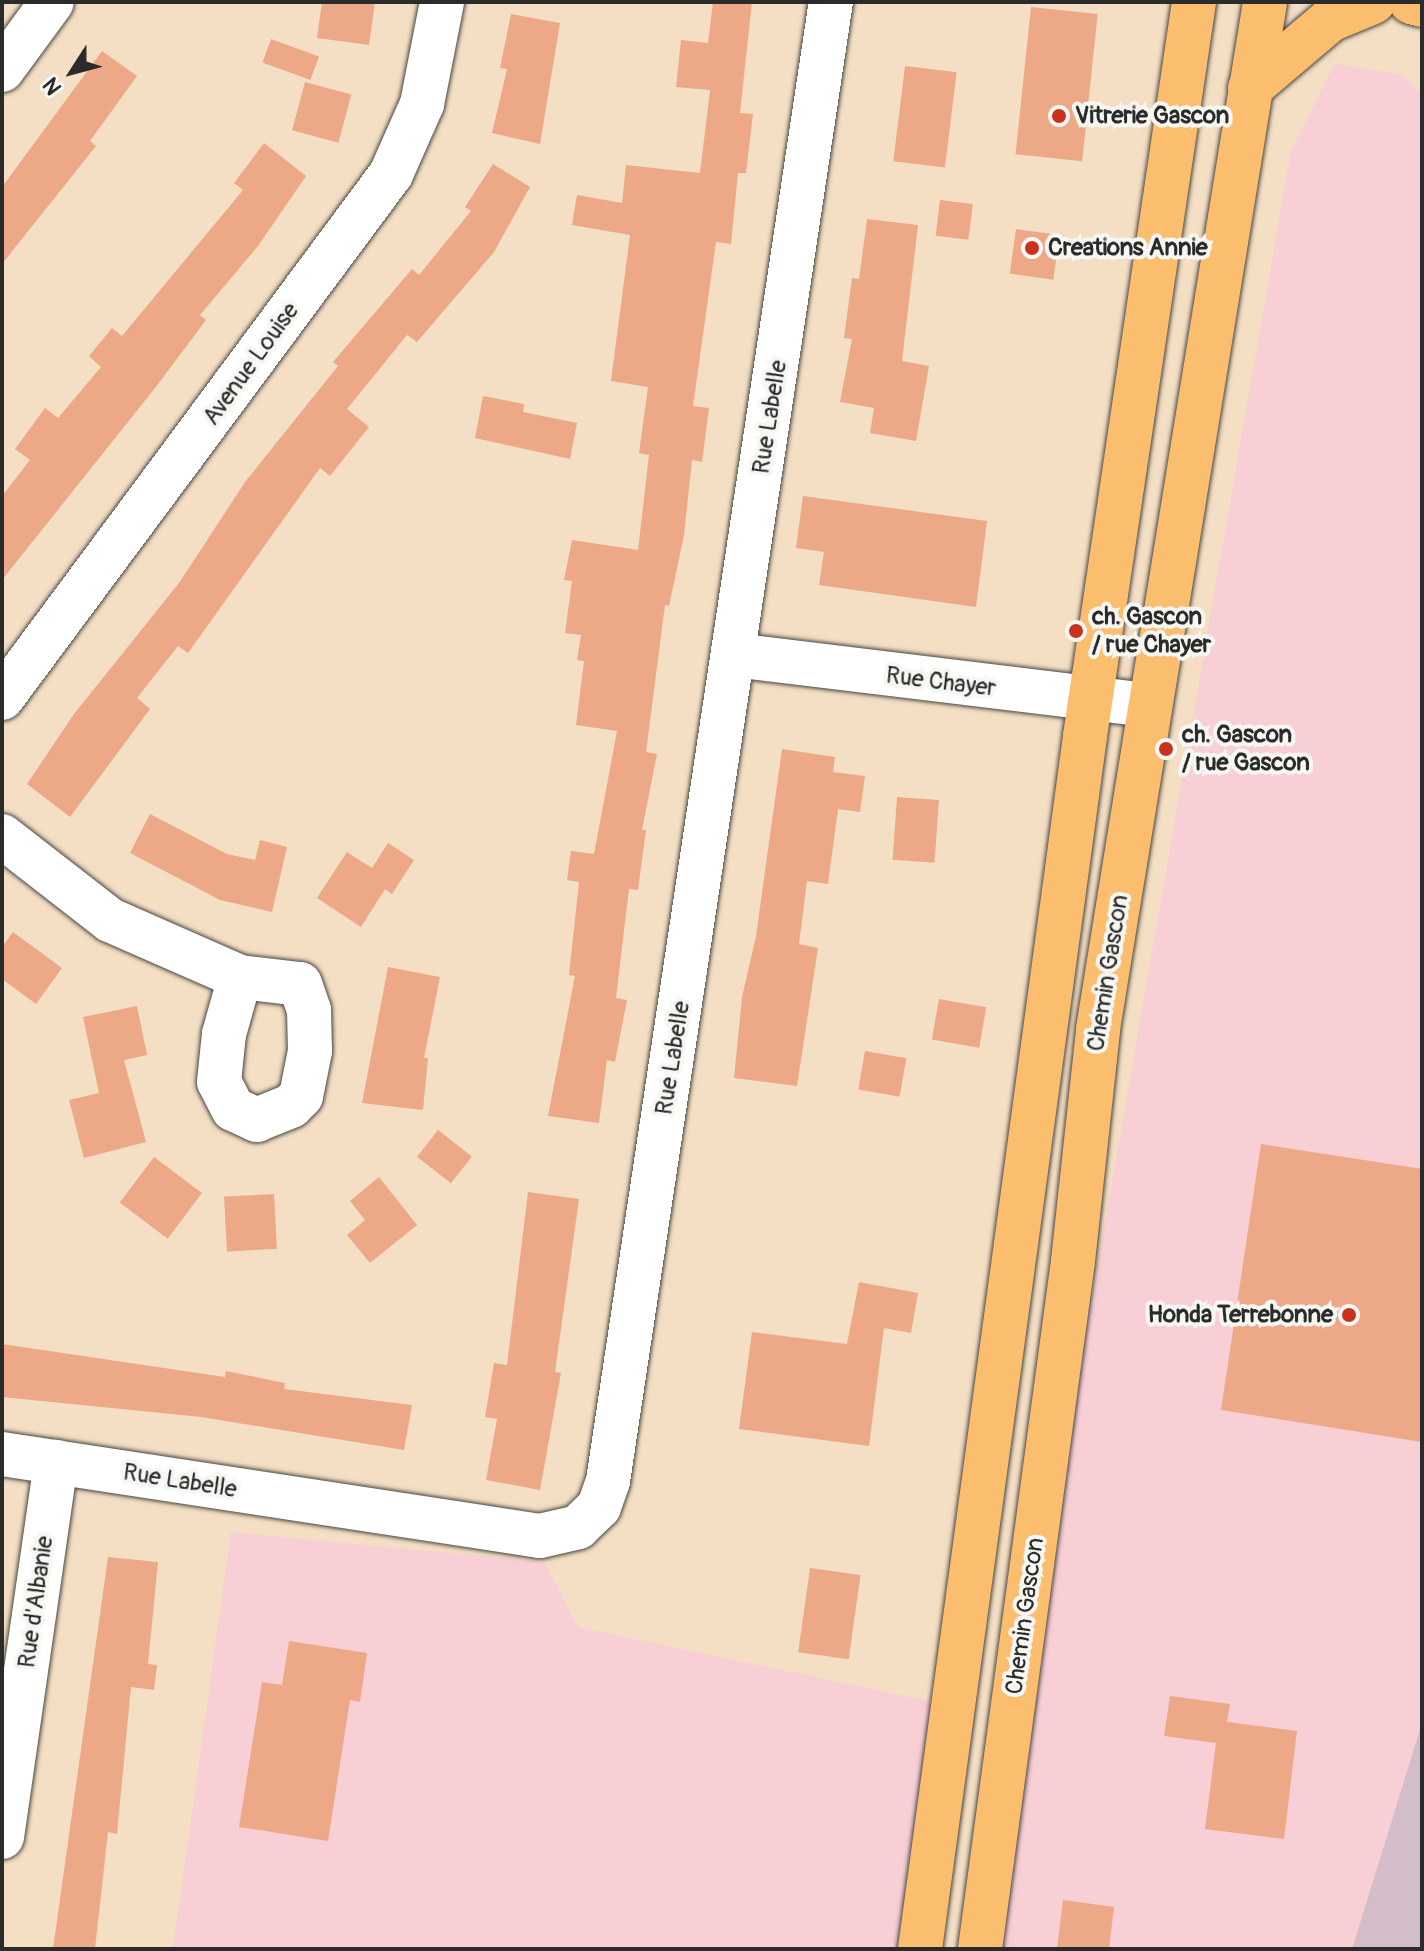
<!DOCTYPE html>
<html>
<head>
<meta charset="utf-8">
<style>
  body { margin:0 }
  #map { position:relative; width:1424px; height:1951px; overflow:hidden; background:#f4dfc4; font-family:Pangolin,sans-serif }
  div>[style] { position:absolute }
  .built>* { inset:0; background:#f7cfd5 }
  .industrial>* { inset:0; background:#d2bdc8 }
  .building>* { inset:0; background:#eda888; transform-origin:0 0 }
  .roads { filter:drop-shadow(0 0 2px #494642) drop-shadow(0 0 2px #494642) }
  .minor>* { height:44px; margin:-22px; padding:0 22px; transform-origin:22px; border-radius:22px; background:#fff }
  .major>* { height:44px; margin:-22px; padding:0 22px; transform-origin:22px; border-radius:22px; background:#fbbd6e }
  .highway>* { height:44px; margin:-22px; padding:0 22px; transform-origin:22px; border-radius:22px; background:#fbbd6e }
  .dots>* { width:22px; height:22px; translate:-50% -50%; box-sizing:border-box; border:4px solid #f6f6f2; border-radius:50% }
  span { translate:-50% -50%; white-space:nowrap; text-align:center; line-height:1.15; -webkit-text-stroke:8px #f6f6f2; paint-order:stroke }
  .poi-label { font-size:24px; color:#2b2b2b; font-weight:700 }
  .left { translate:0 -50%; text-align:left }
  .right { translate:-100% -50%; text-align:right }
  .street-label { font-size:24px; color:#2b2b2b }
  .frame { position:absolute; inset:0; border:4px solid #2b2b2b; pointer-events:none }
  .north { position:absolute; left:32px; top:32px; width:80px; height:80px; -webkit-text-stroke:6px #f6f6f2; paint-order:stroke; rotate:234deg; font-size:22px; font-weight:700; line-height:32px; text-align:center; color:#2b2b2b }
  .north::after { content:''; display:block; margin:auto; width:28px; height:36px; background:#2b2b2b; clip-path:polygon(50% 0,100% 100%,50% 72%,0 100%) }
</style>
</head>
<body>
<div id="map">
  <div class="built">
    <i style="clip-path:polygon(1334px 64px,1402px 74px,1422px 95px,1422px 1723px,1352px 1949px,979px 1949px,1291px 151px)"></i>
    <i style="clip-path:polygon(231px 1532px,544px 1562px,578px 1627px,948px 1705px,927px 1949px,173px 1949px)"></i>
  </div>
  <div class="industrial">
    <i style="clip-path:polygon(1422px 1723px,1422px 1949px,1352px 1949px)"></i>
  </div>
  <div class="building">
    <i style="clip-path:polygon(322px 2px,375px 2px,369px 45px,317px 38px)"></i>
    <i style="clip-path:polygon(713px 2px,752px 2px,740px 113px,753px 114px,746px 173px,738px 173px,731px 244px,716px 242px,693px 406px,709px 408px,702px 462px,692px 460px,684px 535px,669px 606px,665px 605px,646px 752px,657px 754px,642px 830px,646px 830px,638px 890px,629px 889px,616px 998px,627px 1000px,615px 1062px,607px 1060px,599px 1123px,548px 1116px,575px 976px,569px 975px,579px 882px,567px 880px,571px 851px,594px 854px,617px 731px,576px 725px,584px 661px,577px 660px,581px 635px,565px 633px,572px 581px,564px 580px,572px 540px,638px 550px,649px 455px,639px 453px,648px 387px,611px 381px,630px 235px,572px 225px,577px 195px,622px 203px,626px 165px,700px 173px,710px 90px,676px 87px,681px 40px,708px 43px)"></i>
    <i style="left:1031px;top:7px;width:67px;height:148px;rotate:6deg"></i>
    <i style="clip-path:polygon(511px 14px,560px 23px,540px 144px,492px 133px,507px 69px,500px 68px)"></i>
    <i style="left:271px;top:39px;width:51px;height:25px;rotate:20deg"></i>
    <i style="clip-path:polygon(102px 51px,137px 76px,90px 141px,96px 146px,2px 264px,2px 187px)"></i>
    <i style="left:905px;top:66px;width:52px;height:96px;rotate:7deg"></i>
    <i style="left:305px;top:82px;width:48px;height:50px;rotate:15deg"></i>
    <i style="clip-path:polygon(264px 143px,306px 176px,258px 246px,200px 315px,206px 320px,155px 388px,2px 580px,2px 496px,30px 460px,15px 449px,45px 408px,58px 418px,101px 367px,89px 356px,112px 328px,122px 336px,243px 190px,234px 183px)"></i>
    <i style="clip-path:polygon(493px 164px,530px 187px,494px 252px,417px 342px,407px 335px,347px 409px,369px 427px,330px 476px,320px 468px,188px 653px,178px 646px,137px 698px,150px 709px,70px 817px,27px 784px,74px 714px,179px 583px,245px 482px,338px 366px,333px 362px,412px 269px,419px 275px,471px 211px,465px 207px)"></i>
    <i style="left:940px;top:200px;width:33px;height:36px;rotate:7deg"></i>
    <i style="clip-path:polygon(867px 219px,918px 225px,902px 361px,929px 366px,916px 441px,870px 433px,874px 408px,840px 402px,852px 339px,844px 338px,852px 278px,859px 279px)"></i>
    <i style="left:1016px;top:229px;width:44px;height:45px;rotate:8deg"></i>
    <i style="clip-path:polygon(483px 396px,524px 404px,523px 412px,577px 423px,570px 459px,475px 438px)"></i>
    <i style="clip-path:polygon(803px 496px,987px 521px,976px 607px,819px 585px,824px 552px,796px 548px)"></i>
    <i style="clip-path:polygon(782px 749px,835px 757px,833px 772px,865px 776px,860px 812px,838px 809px,828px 884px,807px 881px,799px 944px,818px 948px,797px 1086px,734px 1078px,742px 997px,756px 936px)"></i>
    <i style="left:897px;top:797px;width:42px;height:63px;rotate:4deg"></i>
    <i style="clip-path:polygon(150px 814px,227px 854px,255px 860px,260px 840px,287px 847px,272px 912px,220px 900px,130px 853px)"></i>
    <i style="clip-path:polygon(388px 843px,414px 860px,392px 894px,385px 889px,361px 927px,317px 898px,347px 852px,372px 868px)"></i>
    <i style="clip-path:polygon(13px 932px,62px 968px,36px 1004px,2px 979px,2px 947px)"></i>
    <i style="clip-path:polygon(388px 967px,440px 977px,424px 1058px,428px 1058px,423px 1110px,362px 1103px)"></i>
    <i style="left:939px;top:999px;width:48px;height:41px;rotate:10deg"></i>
    <i style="clip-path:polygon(137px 1006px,147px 1055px,124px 1060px,146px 1142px,84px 1158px,69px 1100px,99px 1093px,83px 1017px)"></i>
    <i style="left:865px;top:1051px;width:42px;height:39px;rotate:10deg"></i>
    <i style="left:438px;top:1130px;width:43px;height:34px;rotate:38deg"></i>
    <i style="clip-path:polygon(1261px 1144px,1422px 1169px,1422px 1442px,1221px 1410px)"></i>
    <i style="left:154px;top:1157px;width:60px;height:57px;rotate:37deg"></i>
    <i style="clip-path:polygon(379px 1177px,417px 1225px,370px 1263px,347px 1235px,365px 1220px,350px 1201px)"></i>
    <i style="clip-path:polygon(528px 1192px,579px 1199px,555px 1372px,561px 1373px,540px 1490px,486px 1480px,497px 1419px,485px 1417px,494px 1363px,507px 1365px)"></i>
    <i style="left:274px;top:1194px;width:55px;height:50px;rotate:87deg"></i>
    <i style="clip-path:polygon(859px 1282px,918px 1293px,911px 1333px,884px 1328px,869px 1446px,739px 1429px,752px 1332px,847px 1344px)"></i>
    <i style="clip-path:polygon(2px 1344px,225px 1377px,226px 1371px,285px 1383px,284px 1389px,412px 1405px,404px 1450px,201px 1417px,2px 1397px)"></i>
    <i style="clip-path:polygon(108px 1557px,158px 1562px,148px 1664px,157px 1665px,154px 1690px,131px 1687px,117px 1834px,108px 1832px,95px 1949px,53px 1949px)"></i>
    <i style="left:810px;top:1568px;width:51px;height:85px;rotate:8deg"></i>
    <i style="clip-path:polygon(289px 1641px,367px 1653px,360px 1702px,350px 1700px,328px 1841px,239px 1827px,262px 1682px,282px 1685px)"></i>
    <i style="clip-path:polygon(1170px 1696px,1230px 1704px,1227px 1722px,1297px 1731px,1284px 1839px,1205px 1829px,1216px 1743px,1164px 1736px)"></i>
    <i style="clip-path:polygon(1063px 1900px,1114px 1907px,1109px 1949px,1057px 1949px)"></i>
  </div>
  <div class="roads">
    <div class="minor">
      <i style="left:2px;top:70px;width:84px;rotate:-53.7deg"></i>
      <i style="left:734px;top:655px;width:419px;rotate:6.9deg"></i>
      <i style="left:2px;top:698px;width:653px;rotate:-53.41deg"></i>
      <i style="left:391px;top:174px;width:77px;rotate:-66.1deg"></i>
      <i style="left:422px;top:104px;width:104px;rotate:-78.9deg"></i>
      <i style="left:2px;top:836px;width:137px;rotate:37.9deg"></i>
      <i style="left:110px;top:920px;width:142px;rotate:23.7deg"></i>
      <i style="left:240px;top:977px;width:60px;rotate:6.7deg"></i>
      <i style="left:300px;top:984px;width:28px;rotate:71deg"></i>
      <i style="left:309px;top:1010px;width:41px;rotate:88.6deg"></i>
      <i style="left:310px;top:1051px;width:46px;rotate:101.3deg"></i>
      <i style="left:301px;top:1096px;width:14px;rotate:135deg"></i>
      <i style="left:291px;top:1106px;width:37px;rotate:158deg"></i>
      <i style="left:257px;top:1120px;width:26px;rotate:-155deg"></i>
      <i style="left:233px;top:1109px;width:30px;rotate:-117deg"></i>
      <i style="left:219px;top:1082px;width:48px;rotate:-84.1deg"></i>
      <i style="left:224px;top:1034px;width:59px;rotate:-74.3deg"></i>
      <i style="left:2px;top:1454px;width:544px;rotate:8.67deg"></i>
      <i style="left:540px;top:1536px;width:39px;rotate:-13deg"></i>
      <i style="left:578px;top:1527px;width:29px;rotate:-44deg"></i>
      <i style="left:599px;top:1507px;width:28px;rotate:-71deg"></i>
      <i style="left:608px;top:1481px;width:1496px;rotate:-81.43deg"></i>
      <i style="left:2px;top:1837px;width:379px;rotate:-81.8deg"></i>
    </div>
    <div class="major">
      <i style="left:920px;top:1949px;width:1224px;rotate:-82.25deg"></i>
      <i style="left:1085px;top:736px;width:742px;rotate:-81.55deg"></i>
      <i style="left:980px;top:1949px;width:694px;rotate:-82.3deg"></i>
      <i style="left:1073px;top:1261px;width:233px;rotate:-83.8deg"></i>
      <i style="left:1098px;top:1029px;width:1040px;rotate:-80.76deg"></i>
    </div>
    <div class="highway">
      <i style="left:1411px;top:2px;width:11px;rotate:15deg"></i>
      <i style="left:1250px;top:88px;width:105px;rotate:-40.4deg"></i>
      <i style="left:1330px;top:20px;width:47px;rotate:-22.7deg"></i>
    </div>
  </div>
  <div class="dots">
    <i style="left:1059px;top:116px;background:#c8321e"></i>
    <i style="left:1032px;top:248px;background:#c8321e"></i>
    <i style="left:1076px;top:631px;background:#c8321e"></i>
    <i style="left:1166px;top:749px;background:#c8321e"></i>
    <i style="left:1349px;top:1315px;background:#c8321e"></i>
  </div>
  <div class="poi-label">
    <span class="left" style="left:1075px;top:116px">Vitrerie Gascon</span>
    <span class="left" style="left:1048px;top:248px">Creations Annie</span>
    <span class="left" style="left:1092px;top:631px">ch. Gascon<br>/ rue Chayer</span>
    <span class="left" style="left:1182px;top:749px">ch. Gascon<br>/ rue Gascon</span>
    <span class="right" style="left:1333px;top:1315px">Honda Terrebonne</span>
  </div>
  <div class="street-label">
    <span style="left:251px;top:364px;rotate:-54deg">Avenue Louise</span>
    <span style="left:770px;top:417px;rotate:-81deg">Rue Labelle</span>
    <span style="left:941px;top:682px;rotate:7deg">Rue Chayer</span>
    <span style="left:1108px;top:973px;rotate:-81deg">Chemin Gascon</span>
    <span style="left:673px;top:1058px;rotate:-81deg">Rue Labelle</span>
    <span style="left:180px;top:1481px;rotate:9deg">Rue Labelle</span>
    <span style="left:36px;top:1602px;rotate:-82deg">Rue d'Albanie</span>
    <span style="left:1025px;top:1616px;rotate:-82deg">Chemin Gascon</span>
  </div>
  <div class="frame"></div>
  <div class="north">N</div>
</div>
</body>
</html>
